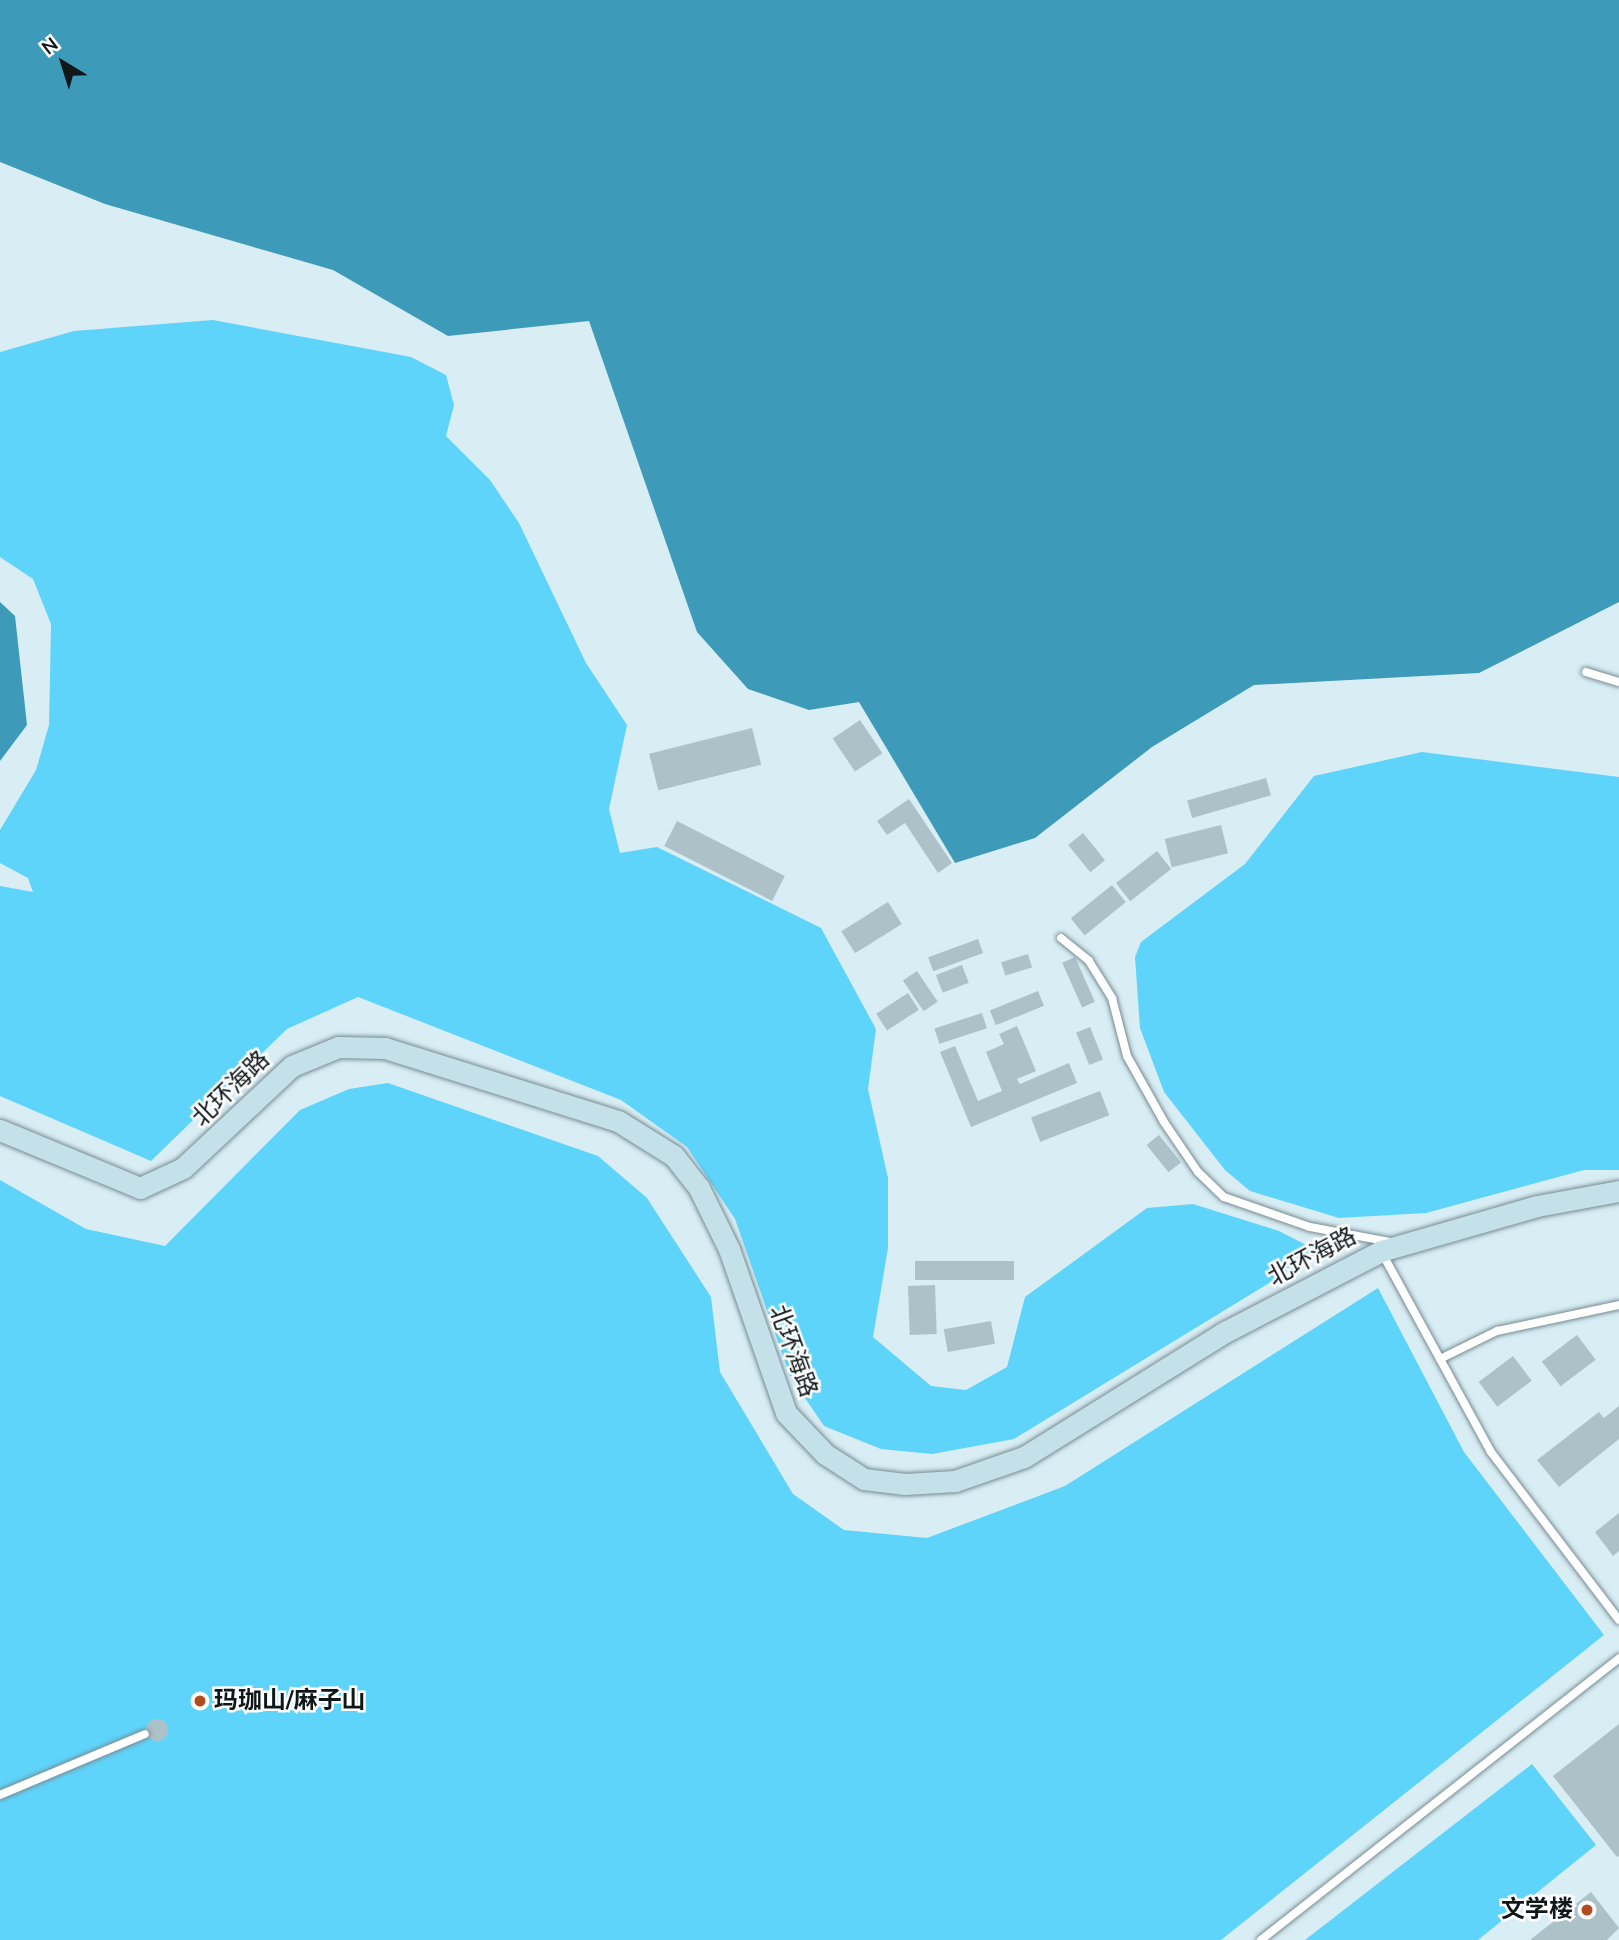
<!DOCTYPE html>
<html>
<head>
<meta charset="utf-8">
<style>
  body { margin:0 }
  #map { position:relative; width:1619px; height:1940px; overflow:hidden; background:#d8edf4; font-family:"Nunito Sans","Noto Sans SC",sans-serif }
  div>[style] { position:absolute }
  .green>* { inset:0; background:#5fd4fa }
  .water>* { inset:0; background:#3d9bb9 }
  .building>* { inset:0; background:#adc1c8; transform-origin:0 0 }
  .round { border-radius:50% }
  .roads { filter:drop-shadow(0 0 2px #788b92) drop-shadow(0 0 2px #788b92) }
  .service>* { height:8px; margin:-4px; padding:0 4px; transform-origin:4px; border-radius:4px; background:#fff }
  .secondary>* { height:21px; margin:-10.5px; padding:0 10.5px; transform-origin:10.5px; border-radius:10.5px; background:#c4e1ea }
  .dots>* { width:19px; height:19px; translate:-50% -50%; box-sizing:border-box; border:4px solid #fff; border-radius:50% }
  span { translate:-50% -50%; white-space:nowrap; text-align:center; line-height:1.15; -webkit-text-stroke:5px #fff; paint-order:stroke }
  .street-label { font-size:24px; color:#0f1719 }
  .poi-label { font-size:24px; color:#0f1719; font-weight:700 }
  .left { translate:0 -50%; text-align:left }
  .right { translate:-100% -50%; text-align:right }
  .north { position:absolute; left:28px; top:28px; width:70px; height:70px; -webkit-text-stroke:5px #fff; paint-order:stroke; rotate:322deg; font-size:19px; font-weight:700; line-height:28px; text-align:center; color:#0f1719 }
  .north::after { content:''; display:block; margin:auto; width:24px; height:32px; background:#0f1719; clip-path:polygon(50% 0,100% 100%,50% 72%,0 100%) }
</style>
</head>
<body>
<div id="map">
  <div class="green">
    <i style="clip-path:polygon(213px 320px,411px 357px,446px 375px,454px 405px,446px 436px,490px 480px,519px 523px,586px 663px,627px 725px,609px 809px,620px 853px,657px 847px,821px 928px,876px 1029px,868px 1089px,888px 1178px,888px 1248px,873px 1337px,931px 1386px,966px 1390px,1007px 1367px,1025px 1297px,1147px 1208px,1193px 1204px,1279px 1231px,1320px 1252px,1014px 1439px,932px 1454px,881px 1449px,824px 1426px,790px 1376px,735px 1219px,687px 1147px,621px 1100px,358px 997px,287px 1029px,151px 1161px,0 1096px,0 886px,33px 892px,28px 878px,0 863px,0 830px,36px 770px,49px 725px,51px 624px,33px 579px,0 557px,0 352px,74px 331px)"></i>
    <i style="clip-path:polygon(1422px 752px,1619px 777px,1619px 1170px,1584px 1170px,1426px 1213px,1339px 1218px,1250px 1191px,1225px 1170px,1164px 1092px,1140px 1028px,1135px 957px,1141px 942px,1245px 864px,1314px 776px)"></i>
    <i style="clip-path:polygon(388px 1083px,598px 1156px,647px 1198px,711px 1297px,720px 1372px,793px 1494px,844px 1530px,927px 1538px,1065px 1486px,1378px 1288px,1464px 1452px,1604px 1635px,1221px 1940px,0 1940px,0 1180px,86px 1229px,165px 1246px,300px 1110px,349px 1089px)"></i>
    <i style="clip-path:polygon(1532px 1764px,1596px 1845px,1478px 1940px,1305px 1940px)"></i>
  </div>
  <div class="water">
    <i style="clip-path:polygon(0 0,1619px 0,1619px 602px,1479px 673px,1254px 685px,1152px 747px,1035px 838px,955px 863px,859px 702px,809px 710px,748px 689px,697px 632px,589px 321px,448px 336px,333px 270px,105px 204px,0 162px)"></i>
    <i style="clip-path:polygon(0 602px,15px 616px,27px 725px,0 761px)"></i>
  </div>
  <div class="building">
    <i style="left:860px;top:720px;width:40px;height:33px;rotate:56deg"></i>
    <i style="left:752px;top:728px;width:38px;height:106px;rotate:76deg"></i>
    <i style="left:1266px;top:778px;width:18px;height:82px;rotate:74deg"></i>
    <i style="clip-path:polygon(909px 799px,952px 863px,938px 873px,905px 823px,887px 835px,877px 821px)"></i>
    <i style="left:677px;top:821px;width:121px;height:28px;rotate:27deg"></i>
    <i style="left:1221px;top:825px;width:29px;height:58px;rotate:76deg"></i>
    <i style="left:1083px;top:833px;width:35px;height:19px;rotate:51deg"></i>
    <i style="left:1157px;top:851px;width:23px;height:52px;rotate:52deg"></i>
    <i style="left:1112px;top:885px;width:22px;height:53px;rotate:51deg"></i>
    <i style="left:888px;top:902px;width:26px;height:55px;rotate:58deg"></i>
    <i style="left:978px;top:939px;width:15px;height:53px;rotate:70deg"></i>
    <i style="left:1028px;top:954px;width:14px;height:28px;rotate:73deg"></i>
    <i style="left:1075px;top:957px;width:49px;height:14px;rotate:66deg"></i>
    <i style="left:962px;top:965px;width:19px;height:28px;rotate:69deg"></i>
    <i style="left:917px;top:971px;width:37px;height:17px;rotate:56deg"></i>
    <i style="left:1038px;top:991px;width:16px;height:52px;rotate:68deg"></i>
    <i style="left:908px;top:993px;width:20px;height:38px;rotate:57deg"></i>
    <i style="left:982px;top:1013px;width:16px;height:50px;rotate:72deg"></i>
    <i style="clip-path:polygon(1017px 1026px,1036px 1071px,1017px 1079px,1020px 1084px,1069px 1063px,1077px 1083px,971px 1127px,940px 1052px,955px 1046px,978px 1101px,1002px 1091px,986px 1052px,1004px 1044px,999px 1034px)"></i>
    <i style="left:1090px;top:1027px;width:35px;height:15px;rotate:68deg"></i>
    <i style="left:1100px;top:1091px;width:26px;height:74px;rotate:69deg"></i>
    <i style="left:1159px;top:1135px;width:35px;height:16px;rotate:51deg"></i>
    <i style="left:1014px;top:1261px;width:19px;height:99px;rotate:90deg"></i>
    <i style="left:935px;top:1285px;width:49px;height:27px;rotate:88deg"></i>
    <i style="left:991px;top:1321px;width:23px;height:48px;rotate:80deg"></i>
    <i style="left:1577px;top:1335px;width:31px;height:44px;rotate:53deg"></i>
    <i style="left:1513px;top:1356px;width:31px;height:43px;rotate:53deg"></i>
    <i style="clip-path:polygon(1619px 1406px,1619px 1439px,1559px 1487px,1537px 1460px,1599px 1412px,1604px 1418px)"></i>
    <i style="clip-path:polygon(1619px 1513px,1619px 1551px,1613px 1556px,1595px 1532px)"></i>
    <i class="round" style="left:146px;top:1719px;width:22px;height:22px"></i>
    <i style="clip-path:polygon(1619px 1724px,1619px 1856px,1617px 1857px,1553px 1776px)"></i>
    <i style="clip-path:polygon(1591px 1892px,1619px 1928px,1607px 1940px,1530px 1940px)"></i>
  </div>
  <div class="roads">
    <div class="service">
      <i style="left:1586px;top:672px;width:34px;rotate:17deg"></i>
      <i style="left:1061px;top:938px;width:36px;rotate:39deg"></i>
      <i style="left:1089px;top:961px;width:44px;rotate:58.1deg"></i>
      <i style="left:1112px;top:998px;width:60px;rotate:75.5deg"></i>
      <i style="left:1127px;top:1056px;width:76px;rotate:60.7deg"></i>
      <i style="left:1164px;top:1122px;width:60px;rotate:55.8deg"></i>
      <i style="left:1198px;top:1172px;width:36px;rotate:44deg"></i>
      <i style="left:1224px;top:1197px;width:91px;rotate:19.2deg"></i>
      <i style="left:1310px;top:1227px;width:81px;rotate:10.6deg"></i>
      <i style="left:1382px;top:1253px;width:227px;rotate:61.3deg"></i>
      <i style="left:1491px;top:1452px;width:211px;rotate:52.7deg"></i>
      <i style="left:1440px;top:1359px;width:64px;rotate:-26.2deg"></i>
      <i style="left:1497px;top:1331px;width:125px;rotate:-12deg"></i>
      <i style="left:0;top:1795px;width:157px;rotate:-22.8deg"></i>
      <i style="left:1261px;top:1940px;width:456px;rotate:-38.2deg"></i>
    </div>
    <div class="secondary">
      <i style="left:0;top:1130px;width:152px;rotate:22.5deg"></i>
      <i style="left:140px;top:1188px;width:47px;rotate:-24.9deg"></i>
      <i style="left:183px;top:1168px;width:149px;rotate:-43.1deg"></i>
      <i style="left:292px;top:1066px;width:50px;rotate:-22.4deg"></i>
      <i style="left:338px;top:1047px;width:47px;rotate:1.2deg"></i>
      <i style="left:385px;top:1048px;width:244px;rotate:17.4deg"></i>
      <i style="left:618px;top:1121px;width:66px;rotate:32deg"></i>
      <i style="left:674px;top:1156px;width:41px;rotate:52deg"></i>
      <i style="left:699px;top:1188px;width:68px;rotate:63.8deg"></i>
      <i style="left:729px;top:1249px;width:174px;rotate:70.8deg"></i>
      <i style="left:786px;top:1413px;width:57px;rotate:46.4deg"></i>
      <i style="left:825px;top:1454px;width:46px;rotate:32.7deg"></i>
      <i style="left:864px;top:1479px;width:41px;rotate:7deg"></i>
      <i style="left:905px;top:1484px;width:50px;rotate:-3.4deg"></i>
      <i style="left:955px;top:1481px;width:73px;rotate:-19.2deg"></i>
      <i style="left:1024px;top:1457px;width:237px;rotate:-31.9deg"></i>
      <i style="left:1225px;top:1332px;width:176px;rotate:-27.4deg"></i>
      <i style="left:1381px;top:1251px;width:162px;rotate:-16.1deg"></i>
      <i style="left:1537px;top:1206px;width:83px;rotate:-10.4deg"></i>
    </div>
  </div>
  <div class="dots">
    <i style="left:200px;top:1701px;background:#b24c1f"></i>
    <i style="left:1587px;top:1910px;background:#b24c1f"></i>
  </div>
  <div class="street-label">
    <span style="left:231px;top:1089px;rotate:-44deg">北环海路</span>
    <span style="left:1312px;top:1257px;rotate:-28deg">北环海路</span>
    <span style="left:793px;top:1351px;rotate:70deg">北环海路</span>
  </div>
  <div class="poi-label">
    <span class="left" style="left:214px;top:1701px">玛珈山/麻子山</span>
    <span class="right" style="left:1573px;top:1910px">文学楼</span>
  </div>
  <div class="north">N</div>
</div>
</body>
</html>
